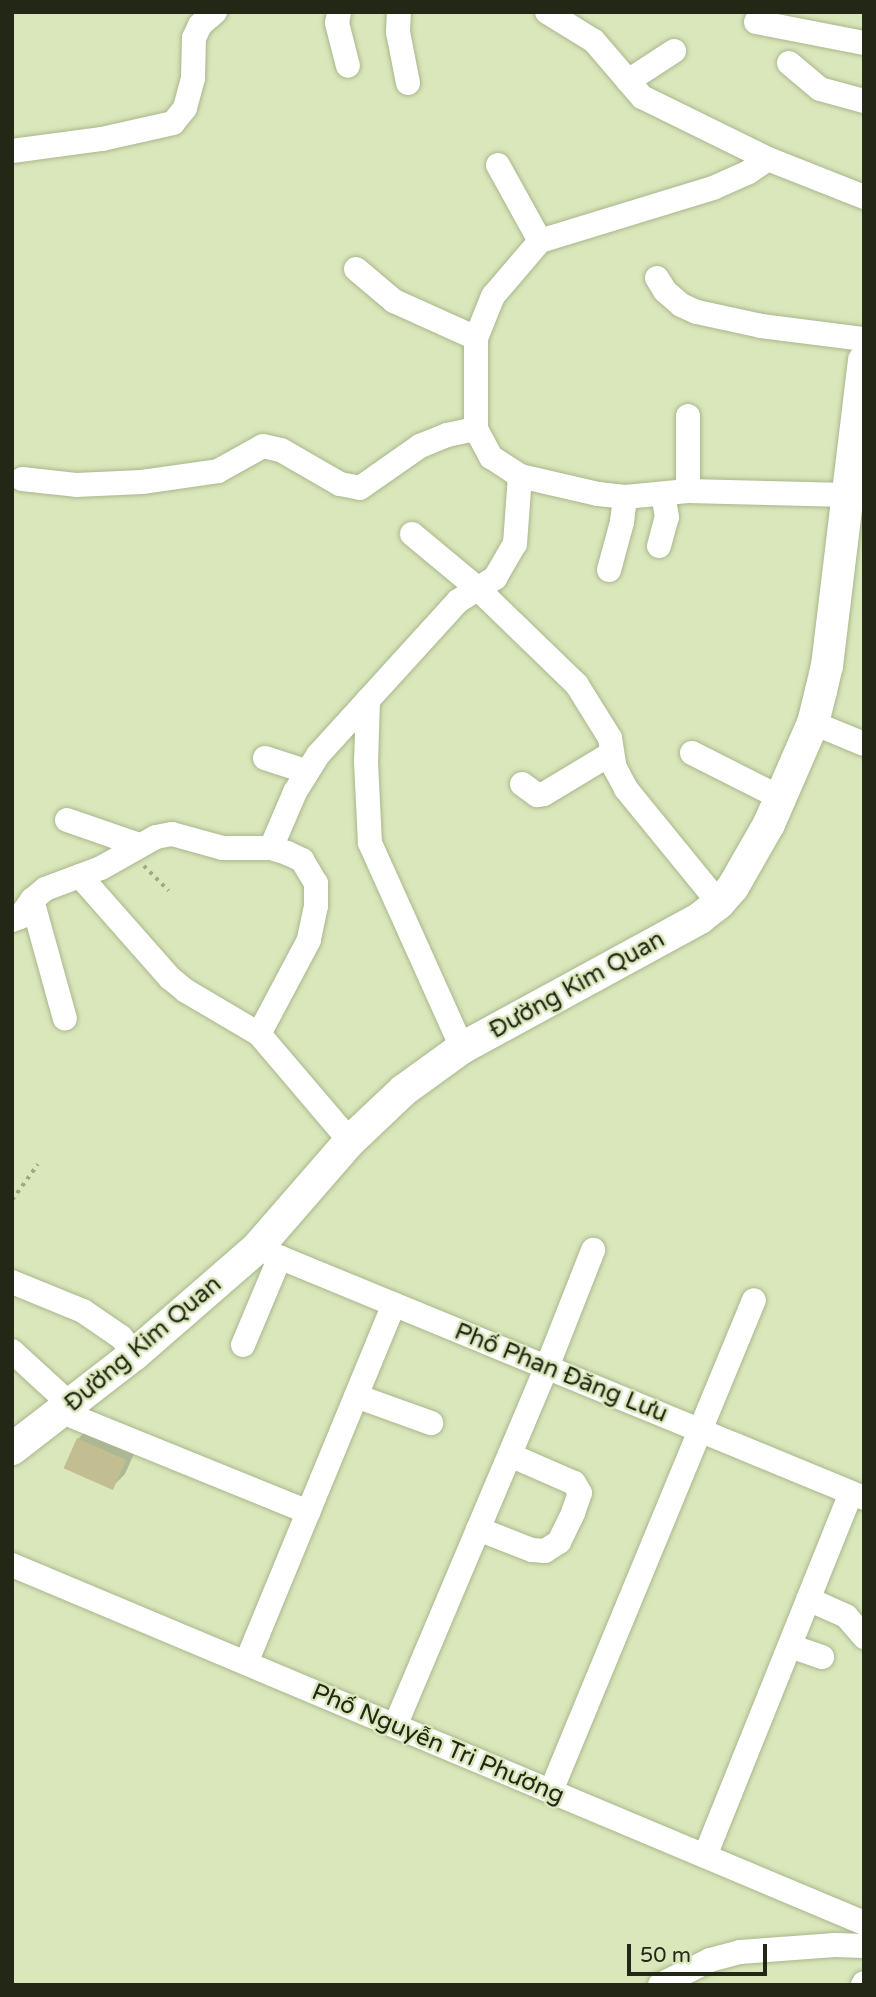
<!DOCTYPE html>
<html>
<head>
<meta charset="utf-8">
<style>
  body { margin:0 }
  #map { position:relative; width:876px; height:1997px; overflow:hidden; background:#d9e7bb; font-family:"Varela Round",sans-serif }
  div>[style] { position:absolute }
  .shadow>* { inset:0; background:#0003 }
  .building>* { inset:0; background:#c3be91; transform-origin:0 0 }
  .path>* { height:3.5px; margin-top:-1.75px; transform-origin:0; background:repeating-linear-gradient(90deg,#9ea986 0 3.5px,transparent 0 8.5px) }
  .roads { filter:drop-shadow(0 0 2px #a9b68c) drop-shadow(0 0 2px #a9b68c) }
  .minor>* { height:24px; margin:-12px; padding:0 12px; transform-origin:12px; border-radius:12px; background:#fff }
  .major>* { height:32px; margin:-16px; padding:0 16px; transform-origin:16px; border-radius:16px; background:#fff }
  span { translate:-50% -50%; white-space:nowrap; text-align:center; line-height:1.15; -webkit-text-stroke:5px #d9e7bb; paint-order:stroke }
  .street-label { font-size:24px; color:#222716 }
  .frame { position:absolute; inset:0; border:14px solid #222716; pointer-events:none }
  .scale { position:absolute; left:627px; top:1944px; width:140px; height:32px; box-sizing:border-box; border:4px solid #222716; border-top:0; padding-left:9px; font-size:21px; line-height:24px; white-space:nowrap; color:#222716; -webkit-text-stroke:5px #d9e7bb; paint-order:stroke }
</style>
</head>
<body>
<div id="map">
  <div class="shadow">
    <i style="clip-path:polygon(91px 1426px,137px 1447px,125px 1474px,112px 1487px,78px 1439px)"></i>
  </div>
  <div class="building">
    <i style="left:77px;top:1438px;width:54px;height:33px;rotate:24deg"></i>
  </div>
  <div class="path">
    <i style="left:144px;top:866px;width:35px;rotate:45deg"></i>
    <i style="left:12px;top:1200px;width:44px;rotate:-54.2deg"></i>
  </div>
  <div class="roads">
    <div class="minor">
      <i style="left:339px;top:12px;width:11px;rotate:100deg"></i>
      <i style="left:337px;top:23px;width:44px;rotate:75.7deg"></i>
      <i style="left:399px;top:12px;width:20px;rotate:93deg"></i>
      <i style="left:398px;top:32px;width:52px;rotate:78.9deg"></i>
      <i style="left:547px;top:12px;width:55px;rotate:31.7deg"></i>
      <i style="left:594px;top:41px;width:74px;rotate:49.4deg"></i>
      <i style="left:642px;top:97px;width:140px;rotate:26.2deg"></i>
      <i style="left:768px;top:159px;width:103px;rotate:21.6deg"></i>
      <i style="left:756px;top:22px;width:110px;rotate:11deg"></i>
      <i style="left:789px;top:63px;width:40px;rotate:40deg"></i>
      <i style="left:820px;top:89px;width:46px;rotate:15.3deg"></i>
      <i style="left:628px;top:81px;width:55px;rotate:-33.1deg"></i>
      <i style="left:12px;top:151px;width:91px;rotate:-7.6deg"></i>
      <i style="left:102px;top:139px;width:73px;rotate:-12.7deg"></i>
      <i style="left:173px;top:123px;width:19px;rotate:-51deg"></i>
      <i style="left:185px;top:108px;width:31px;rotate:-75deg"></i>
      <i style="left:193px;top:78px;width:40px;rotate:-88.6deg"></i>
      <i style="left:194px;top:38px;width:14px;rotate:-65deg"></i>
      <i style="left:200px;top:25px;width:20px;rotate:-41deg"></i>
      <i style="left:768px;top:159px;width:23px;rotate:146deg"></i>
      <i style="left:749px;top:172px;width:39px;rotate:156deg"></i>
      <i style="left:713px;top:188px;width:181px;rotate:163deg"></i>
      <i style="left:540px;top:241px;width:72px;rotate:130.5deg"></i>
      <i style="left:493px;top:296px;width:45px;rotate:112deg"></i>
      <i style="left:476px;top:338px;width:91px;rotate:90deg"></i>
      <i style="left:476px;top:429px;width:32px;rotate:62deg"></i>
      <i style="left:491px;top:457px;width:35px;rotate:33deg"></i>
      <i style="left:520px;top:476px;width:80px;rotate:13deg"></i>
      <i style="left:598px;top:494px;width:27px;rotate:6deg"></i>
      <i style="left:625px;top:497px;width:63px;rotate:-5.4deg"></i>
      <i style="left:688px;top:491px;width:159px;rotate:1.4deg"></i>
      <i style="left:498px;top:165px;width:87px;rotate:61.1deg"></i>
      <i style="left:356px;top:269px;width:50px;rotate:40.1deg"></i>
      <i style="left:394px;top:301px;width:90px;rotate:24.3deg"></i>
      <i style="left:657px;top:278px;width:15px;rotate:58deg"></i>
      <i style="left:665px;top:291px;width:21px;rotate:41deg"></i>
      <i style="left:681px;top:305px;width:17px;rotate:24deg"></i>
      <i style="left:697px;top:312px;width:66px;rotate:12.3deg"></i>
      <i style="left:761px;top:326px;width:104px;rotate:7.2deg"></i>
      <i style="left:22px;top:479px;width:54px;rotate:6.3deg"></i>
      <i style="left:76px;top:485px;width:66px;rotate:-2.6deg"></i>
      <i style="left:142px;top:482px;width:77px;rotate:-8.2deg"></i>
      <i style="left:218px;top:471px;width:51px;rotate:-29.1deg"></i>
      <i style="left:263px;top:446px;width:18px;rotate:13deg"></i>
      <i style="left:281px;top:450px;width:68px;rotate:30deg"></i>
      <i style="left:340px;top:484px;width:20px;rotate:11deg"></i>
      <i style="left:360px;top:488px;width:73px;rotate:-35deg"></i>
      <i style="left:420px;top:446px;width:29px;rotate:-22deg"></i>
      <i style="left:447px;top:435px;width:30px;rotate:-12deg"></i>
      <i style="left:688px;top:491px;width:75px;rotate:-90deg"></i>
      <i style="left:412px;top:534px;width:85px;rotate:39.7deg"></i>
      <i style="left:477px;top:588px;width:139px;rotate:44.1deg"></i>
      <i style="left:577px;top:685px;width:62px;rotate:58.1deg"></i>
      <i style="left:610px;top:738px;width:30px;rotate:81deg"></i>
      <i style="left:615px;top:768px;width:24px;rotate:62deg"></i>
      <i style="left:626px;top:789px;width:147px;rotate:50.8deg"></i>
      <i style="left:659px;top:546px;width:30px;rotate:-75deg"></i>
      <i style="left:667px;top:517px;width:23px;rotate:-100deg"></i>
      <i style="left:609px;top:570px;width:50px;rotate:-74.8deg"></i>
      <i style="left:622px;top:522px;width:25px;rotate:-83deg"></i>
      <i style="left:368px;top:700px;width:62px;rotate:91.8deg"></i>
      <i style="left:366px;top:762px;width:81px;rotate:87.2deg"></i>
      <i style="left:370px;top:843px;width:225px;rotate:65.8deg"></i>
      <i style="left:813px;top:723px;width:55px;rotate:22.4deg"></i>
      <i style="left:692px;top:753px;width:100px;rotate:26.8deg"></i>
      <i style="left:265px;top:758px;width:42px;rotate:18deg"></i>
      <i style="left:522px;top:784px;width:19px;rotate:36deg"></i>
      <i style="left:537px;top:795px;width:7px;rotate:-8deg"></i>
      <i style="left:544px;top:794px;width:79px;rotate:-31.1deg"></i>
      <i style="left:67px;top:820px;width:76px;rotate:19.1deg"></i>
      <i style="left:271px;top:848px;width:61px;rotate:-66.8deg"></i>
      <i style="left:295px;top:792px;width:44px;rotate:-58.1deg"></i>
      <i style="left:318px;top:755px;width:208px;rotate:-47.7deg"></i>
      <i style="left:458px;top:601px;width:44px;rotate:-31.9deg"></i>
      <i style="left:495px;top:578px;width:39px;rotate:-60deg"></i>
      <i style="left:515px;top:544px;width:68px;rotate:-85.8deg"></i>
      <i style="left:80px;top:876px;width:136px;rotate:48.6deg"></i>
      <i style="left:170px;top:978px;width:21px;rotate:39deg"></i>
      <i style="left:186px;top:991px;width:85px;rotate:30.5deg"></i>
      <i style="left:259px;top:1034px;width:140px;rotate:49.6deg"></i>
      <i style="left:32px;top:900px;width:123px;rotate:74.5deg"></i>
      <i style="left:12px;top:920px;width:9px;rotate:-21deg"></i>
      <i style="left:20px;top:917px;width:21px;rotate:-55deg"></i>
      <i style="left:32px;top:900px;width:17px;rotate:-40deg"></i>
      <i style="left:45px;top:889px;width:60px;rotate:-20.6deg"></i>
      <i style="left:101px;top:868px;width:63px;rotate:-29.4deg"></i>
      <i style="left:156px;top:837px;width:16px;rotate:-11deg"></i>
      <i style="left:172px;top:834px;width:53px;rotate:15.4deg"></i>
      <i style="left:223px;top:848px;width:48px"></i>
      <i style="left:271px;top:848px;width:17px;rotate:17deg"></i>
      <i style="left:287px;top:853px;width:17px;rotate:25deg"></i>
      <i style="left:302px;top:860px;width:27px;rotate:59deg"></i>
      <i style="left:316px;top:883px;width:23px;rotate:90deg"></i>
      <i style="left:316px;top:906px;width:35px;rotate:102deg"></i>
      <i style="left:309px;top:940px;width:106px;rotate:118deg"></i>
      <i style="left:257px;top:1248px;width:656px;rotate:22.38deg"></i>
      <i style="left:12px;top:1282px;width:77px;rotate:22.2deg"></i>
      <i style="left:83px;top:1311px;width:46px;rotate:34.4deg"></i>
      <i style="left:121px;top:1337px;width:22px;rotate:51deg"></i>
      <i style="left:243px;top:1345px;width:95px;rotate:-67.2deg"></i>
      <i style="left:12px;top:1351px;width:80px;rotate:42.5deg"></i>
      <i style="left:356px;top:1396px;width:80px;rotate:19.8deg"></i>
      <i style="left:62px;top:1412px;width:266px;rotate:22.1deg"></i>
      <i style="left:478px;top:1529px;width:58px;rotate:21.3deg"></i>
      <i style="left:532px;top:1550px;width:13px;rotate:4deg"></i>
      <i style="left:545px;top:1551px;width:17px;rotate:-33deg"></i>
      <i style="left:559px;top:1542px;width:32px;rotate:-64deg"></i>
      <i style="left:573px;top:1513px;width:21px;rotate:-71deg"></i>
      <i style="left:580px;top:1493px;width:12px;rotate:-121deg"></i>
      <i style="left:574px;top:1483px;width:70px;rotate:-156.4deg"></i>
      <i style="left:12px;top:1565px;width:924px;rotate:22.79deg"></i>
      <i style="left:808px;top:1599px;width:42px;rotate:24.1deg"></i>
      <i style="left:846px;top:1616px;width:28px;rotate:49deg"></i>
      <i style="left:790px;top:1646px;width:34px;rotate:19deg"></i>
      <i style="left:246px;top:1663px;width:388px;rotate:-67.6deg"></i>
      <i style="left:395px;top:1726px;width:390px;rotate:-67.1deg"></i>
      <i style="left:547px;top:1367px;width:126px;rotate:-68.5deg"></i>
      <i style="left:551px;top:1791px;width:531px;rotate:-67.54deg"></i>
      <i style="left:705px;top:1856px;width:391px;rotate:-68.1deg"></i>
      <i style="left:660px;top:1985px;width:56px;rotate:-26.6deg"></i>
      <i style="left:710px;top:1960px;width:31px;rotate:-15deg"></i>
      <i style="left:740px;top:1952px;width:95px;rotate:-4.2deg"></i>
      <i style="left:835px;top:1945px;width:29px;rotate:2deg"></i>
      <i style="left:863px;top:1985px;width:2px;rotate:-63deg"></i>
    </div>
    <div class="major">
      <i style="left:12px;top:1449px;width:155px;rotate:-37.7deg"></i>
      <i style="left:135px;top:1354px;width:162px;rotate:-41deg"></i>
      <i style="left:257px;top:1248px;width:142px;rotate:-49deg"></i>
      <i style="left:350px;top:1141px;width:74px;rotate:-43.4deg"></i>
      <i style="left:404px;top:1090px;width:72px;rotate:-35.9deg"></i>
      <i style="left:462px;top:1048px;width:271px;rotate:-28.6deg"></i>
      <i style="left:700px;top:918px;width:24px;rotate:-38deg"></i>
      <i style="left:719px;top:903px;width:21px;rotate:-49deg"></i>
      <i style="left:733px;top:887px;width:73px;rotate:-60.3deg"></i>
      <i style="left:769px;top:824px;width:110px;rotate:-66.5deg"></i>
      <i style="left:813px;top:723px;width:33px;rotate:-76deg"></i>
      <i style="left:821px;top:691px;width:26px;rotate:-77deg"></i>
      <i style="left:827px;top:666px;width:308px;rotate:-83.1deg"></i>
    </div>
  </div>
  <div class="street-label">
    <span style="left:577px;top:985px;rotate:-29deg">Đường Kim Quan</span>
    <span style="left:143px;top:1344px;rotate:-40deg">Đường Kim Quan</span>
    <span style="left:561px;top:1373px;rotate:22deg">Phố Phan Đăng Lưu</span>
    <span style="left:438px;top:1744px;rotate:23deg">Phố Nguyễn Tri Phương</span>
  </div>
  <div class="frame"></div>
  <div class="scale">50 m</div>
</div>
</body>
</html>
